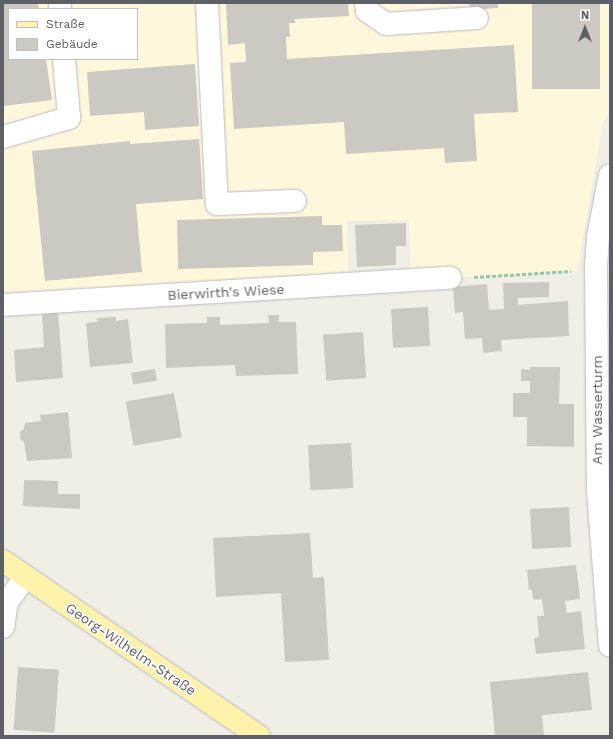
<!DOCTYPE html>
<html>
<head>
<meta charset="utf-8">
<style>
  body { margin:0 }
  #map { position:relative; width:613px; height:739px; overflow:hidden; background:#f0eee5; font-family:"Work Sans",sans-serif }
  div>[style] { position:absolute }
  .commercial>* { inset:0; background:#fff7dc }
  .building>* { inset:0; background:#ccc8c2; transform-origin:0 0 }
  .path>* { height:2.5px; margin-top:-1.25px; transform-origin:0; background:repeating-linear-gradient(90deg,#97c9a6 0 4px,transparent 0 6px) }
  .roads { filter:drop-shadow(0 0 1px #b8bbc0) drop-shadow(0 0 1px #b8bbc0) }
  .minor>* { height:22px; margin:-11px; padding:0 11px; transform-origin:11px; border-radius:11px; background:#fff }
  .major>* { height:22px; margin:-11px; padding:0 11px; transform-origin:11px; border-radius:11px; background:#fff3ac }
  span { translate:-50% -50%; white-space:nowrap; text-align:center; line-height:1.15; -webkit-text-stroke:3px #fff; paint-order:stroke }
  .street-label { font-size:14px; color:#5d6167 }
  .frame { position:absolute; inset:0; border:4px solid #5d6167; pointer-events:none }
  .legend { position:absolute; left:8px; top:8px; width:130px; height:52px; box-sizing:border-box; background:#fff; border:1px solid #bec0c2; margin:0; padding:5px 7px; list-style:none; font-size:12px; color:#5d6167 }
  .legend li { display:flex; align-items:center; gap:8px; height:20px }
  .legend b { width:20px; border:1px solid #bec0c2 }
  .north { position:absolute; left:565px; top:8px; width:40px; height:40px; -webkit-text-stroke:3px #fff; paint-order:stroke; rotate:0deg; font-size:11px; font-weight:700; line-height:16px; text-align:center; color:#5d6167 }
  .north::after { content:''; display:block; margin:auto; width:14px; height:18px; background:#5d6167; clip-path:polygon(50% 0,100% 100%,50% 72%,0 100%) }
</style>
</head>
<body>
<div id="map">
  <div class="commercial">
    <i style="clip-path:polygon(evenodd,3px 3px,610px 3px,610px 112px,603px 122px,577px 271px,411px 280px,409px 220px,347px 221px,348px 284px,3px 305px,3px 3px,9px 9px,137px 9px,137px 59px,9px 59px,9px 9px)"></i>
  </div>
  <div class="building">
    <i style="clip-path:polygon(3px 3px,38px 3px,39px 9px,9px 9px,9px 59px,46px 59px,52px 100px,3px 106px)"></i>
    <i style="clip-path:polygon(226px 3px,348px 3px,349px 16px,295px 19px,295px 23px,289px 23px,290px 37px,286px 37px,287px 59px,514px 45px,518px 112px,474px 114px,477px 161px,445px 163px,444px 148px,346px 154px,344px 122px,234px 129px,230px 63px,246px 62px,245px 43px,228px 45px)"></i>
    <i style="clip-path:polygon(470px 3px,498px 3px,498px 8px,470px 10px)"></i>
    <i style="left:532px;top:3px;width:68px;height:86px"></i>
    <i style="clip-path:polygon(195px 64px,199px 126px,145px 130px,144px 112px,90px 116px,87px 72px)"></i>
    <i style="clip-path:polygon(199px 139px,203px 199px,136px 204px,142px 272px,45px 281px,32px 151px,130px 141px,130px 144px)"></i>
    <i style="clip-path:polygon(322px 216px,322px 225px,342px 225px,343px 251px,313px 252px,313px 265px,178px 269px,177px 220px)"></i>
    <i style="clip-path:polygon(406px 223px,406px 246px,396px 246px,396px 265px,357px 267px,355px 225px)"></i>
    <i style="clip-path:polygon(549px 282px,549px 297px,518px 298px,518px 305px,568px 301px,569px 336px,501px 340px,502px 351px,483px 353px,482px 338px,465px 339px,463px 312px,455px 313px,453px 287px,487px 284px,489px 310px,504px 309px,503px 283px)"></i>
    <i style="left:428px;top:307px;width:39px;height:37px;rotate:87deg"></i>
    <i style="clip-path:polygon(58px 312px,63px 378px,16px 382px,14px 350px,44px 347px,42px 313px)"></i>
    <i style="clip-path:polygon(268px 315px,279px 315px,279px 322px,296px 322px,298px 374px,236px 376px,235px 365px,166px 368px,165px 324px,207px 323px,207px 317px,220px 317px,220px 325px,269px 323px)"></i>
    <i style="clip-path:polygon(116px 317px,116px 321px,128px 319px,133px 363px,90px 367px,86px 323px,97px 322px,97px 318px)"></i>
    <i style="left:363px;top:332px;width:46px;height:40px;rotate:86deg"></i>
    <i style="clip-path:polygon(530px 367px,560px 367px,559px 404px,574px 404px,574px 447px,527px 446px,527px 417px,513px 417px,513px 393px,530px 393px,530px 381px,521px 381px,521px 369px,530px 370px)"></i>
    <i style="left:155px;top:369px;width:12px;height:24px;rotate:81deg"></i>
    <i style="left:174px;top:393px;width:45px;height:49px;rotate:80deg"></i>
    <i style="clip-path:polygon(68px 412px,72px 458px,27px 461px,24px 442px,20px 439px,20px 432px,24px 429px,25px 423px,41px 421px,40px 415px)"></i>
    <i style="left:351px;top:443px;width:45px;height:43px;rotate:87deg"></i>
    <i style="clip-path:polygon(24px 480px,58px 481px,58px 494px,80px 494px,80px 509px,23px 506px)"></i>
    <i style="left:569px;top:507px;width:40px;height:39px;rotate:87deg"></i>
    <i style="clip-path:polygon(310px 533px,313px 578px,324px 577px,329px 660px,285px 662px,281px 593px,216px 597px,213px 538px)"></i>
    <i style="clip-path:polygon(576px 565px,580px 599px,565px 601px,567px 613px,581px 611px,585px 649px,536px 654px,534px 638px,539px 637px,537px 616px,544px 616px,542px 599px,533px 600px,532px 590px,529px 590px,527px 570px)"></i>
    <i style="left:18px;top:667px;width:41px;height:63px;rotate:4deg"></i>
    <i style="clip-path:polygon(588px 672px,592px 710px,542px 715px,544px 736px,495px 736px,490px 682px)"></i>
  </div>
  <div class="path">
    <i style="left:474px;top:277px;width:97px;rotate:-3.5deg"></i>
  </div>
  <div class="roads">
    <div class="minor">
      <i style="left:60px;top:3px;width:6px;rotate:90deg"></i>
      <i style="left:207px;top:3px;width:201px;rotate:87.2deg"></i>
      <i style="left:217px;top:204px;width:78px;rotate:-2.2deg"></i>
      <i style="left:366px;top:3px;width:8px;rotate:83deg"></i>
      <i style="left:367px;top:11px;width:23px;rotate:34deg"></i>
      <i style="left:386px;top:24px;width:91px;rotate:-3.8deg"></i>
      <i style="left:3px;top:137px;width:69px;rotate:-16.1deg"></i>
      <i style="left:69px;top:118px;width:59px;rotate:-94.8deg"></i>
      <i style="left:610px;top:175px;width:63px;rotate:101deg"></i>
      <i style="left:598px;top:237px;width:32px;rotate:94deg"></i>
      <i style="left:596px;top:269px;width:222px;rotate:89.5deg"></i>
      <i style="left:598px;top:491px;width:155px;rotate:85.6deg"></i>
      <i style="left:3px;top:305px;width:448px;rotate:-3.5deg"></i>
      <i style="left:3px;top:627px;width:25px;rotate:-81deg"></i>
      <i style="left:7px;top:602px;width:31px;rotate:-53deg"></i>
    </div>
    <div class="major">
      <i style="left:3px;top:561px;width:310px;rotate:34.4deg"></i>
    </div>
  </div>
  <div class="street-label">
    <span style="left:226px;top:292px;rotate:-3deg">Bierwirth's Wiese</span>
    <span style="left:597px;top:410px;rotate:-90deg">Am Wasserturm</span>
    <span style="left:131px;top:649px;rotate:34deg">Georg-Wilhelm-Straße</span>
  </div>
  <div class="frame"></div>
  <ul class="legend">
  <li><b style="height:5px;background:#fff3ac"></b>Straße</li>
  <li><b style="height:11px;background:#ccc8c2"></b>Gebäude</li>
  </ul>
  <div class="north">N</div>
</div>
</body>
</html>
